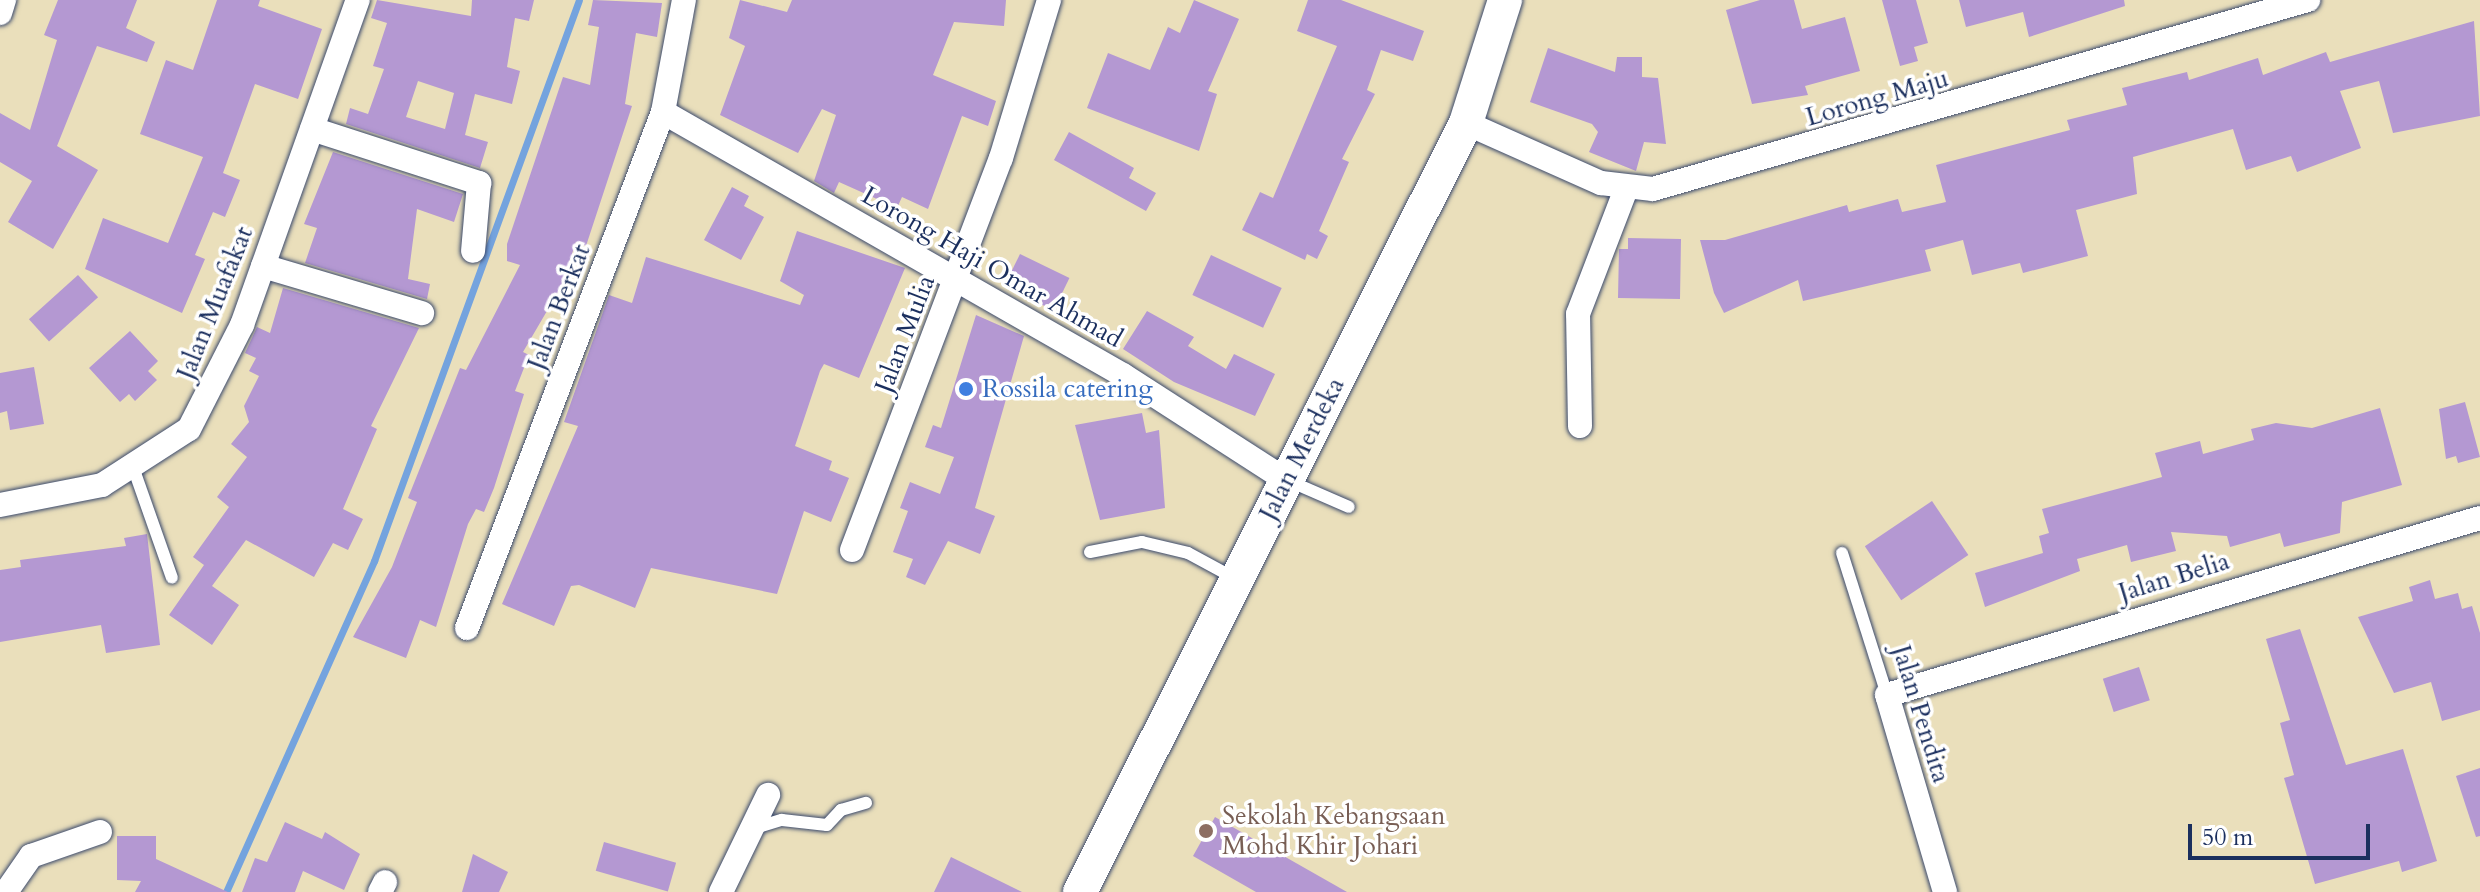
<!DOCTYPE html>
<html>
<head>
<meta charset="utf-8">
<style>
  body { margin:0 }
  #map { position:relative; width:2480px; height:892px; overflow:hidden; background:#eadfbb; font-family:Cardo,serif }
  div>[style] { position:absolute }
  .stream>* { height:7px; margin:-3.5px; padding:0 3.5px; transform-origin:3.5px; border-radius:3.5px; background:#74a3de }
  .building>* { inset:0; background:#b498d2; transform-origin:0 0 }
  .roads { filter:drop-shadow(0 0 2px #3a496c) drop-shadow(0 0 2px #3a496c) }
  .lane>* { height:12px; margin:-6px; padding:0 6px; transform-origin:6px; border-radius:6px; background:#fff }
  .street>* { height:24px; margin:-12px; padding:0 12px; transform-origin:12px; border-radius:12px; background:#fff }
  .secondary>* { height:34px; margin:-17px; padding:0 17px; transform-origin:17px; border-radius:17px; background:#fff }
  .dots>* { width:22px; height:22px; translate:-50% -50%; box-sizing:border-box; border:4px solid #fff; border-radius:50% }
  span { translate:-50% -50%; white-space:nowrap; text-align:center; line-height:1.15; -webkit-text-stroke:7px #fff; paint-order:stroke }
  .street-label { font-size:26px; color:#1b2f5e }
  .shop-label { font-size:26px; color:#366cbe }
  .left { translate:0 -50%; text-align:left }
  .education-label { font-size:26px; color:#785e54 }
  .scale { position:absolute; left:2188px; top:824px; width:182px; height:36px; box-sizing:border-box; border:4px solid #1b2f5e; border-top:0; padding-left:10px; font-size:24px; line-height:28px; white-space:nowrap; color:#1b2f5e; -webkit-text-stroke:6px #fff; paint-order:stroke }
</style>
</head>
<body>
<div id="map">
  <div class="stream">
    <i style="left:226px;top:892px;width:363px;rotate:-65.9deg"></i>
    <i style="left:374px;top:561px;width:597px;rotate:-69.93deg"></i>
  </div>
  <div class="building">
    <i style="clip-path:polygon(58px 0,137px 0,126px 28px,155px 42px,147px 62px,97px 46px,57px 146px,98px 170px,53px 249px,8px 222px,32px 181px,0 162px,0 113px,30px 130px,57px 40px,44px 35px)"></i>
    <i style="clip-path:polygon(217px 0,260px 0,258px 6px,322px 29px,298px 99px,255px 84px,223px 173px,240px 180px,225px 217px,213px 212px,195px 255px,205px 259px,182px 313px,85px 269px,103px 218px,168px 243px,203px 157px,140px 134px,166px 60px,193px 70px)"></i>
    <i style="clip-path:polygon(evenodd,377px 0,471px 16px,472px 0,534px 0,529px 21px,515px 18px,507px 67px,520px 71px,512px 104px,475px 94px,465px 135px,488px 142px,480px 168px,346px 124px,350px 108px,368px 114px,384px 69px,373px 66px,387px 23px,371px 18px,377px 0,418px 81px,454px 93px,445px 129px,406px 117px,418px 81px)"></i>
    <i style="clip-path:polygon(593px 0,662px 3px,657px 37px,636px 33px,625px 104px,632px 106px,586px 246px,576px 242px,561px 287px,523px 352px,529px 355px,515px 391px,524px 394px,494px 488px,484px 512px,476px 509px,468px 524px,436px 627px,420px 620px,406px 658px,353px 637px,392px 567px,417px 502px,408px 498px,460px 368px,466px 370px,520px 265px,507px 261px,507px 244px,563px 77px,590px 85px,599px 27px,588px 25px)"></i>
    <i style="clip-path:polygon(740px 0,787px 12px,792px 0,1006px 0,1004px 26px,954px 22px,933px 75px,996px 101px,988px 126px,962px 116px,928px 209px,902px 197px,897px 208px,839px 182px,834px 193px,814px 181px,836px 115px,822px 109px,798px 153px,720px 115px,745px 46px,729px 38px)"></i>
    <i style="clip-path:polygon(1194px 0,1239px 19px,1208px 91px,1217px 94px,1199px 151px,1087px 108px,1108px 53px,1150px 70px,1168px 27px,1180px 33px)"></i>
    <i style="clip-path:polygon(1308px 0,1341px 0,1424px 31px,1413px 61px,1381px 50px,1367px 90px,1375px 94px,1342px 159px,1349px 162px,1319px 231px,1328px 236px,1317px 259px,1307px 254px,1305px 260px,1242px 230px,1260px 192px,1273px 198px,1337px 46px,1297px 31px)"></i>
    <i style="clip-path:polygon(1760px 0,1794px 0,1802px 29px,1845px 17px,1860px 71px,1805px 86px,1808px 95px,1752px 104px,1726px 10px)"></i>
    <i style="clip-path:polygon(1882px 0,1916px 0,1928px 43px,1914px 47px,1918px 61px,1900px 66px)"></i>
    <i style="clip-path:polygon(1959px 0,2124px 0,2125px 6px,2029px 37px,2023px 12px,1966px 27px)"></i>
    <i style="clip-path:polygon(2474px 21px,2480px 116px,2393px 133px,2379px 81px,2340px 91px,2361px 148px,2297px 172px,2291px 156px,2246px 170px,2233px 129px,2133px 157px,2137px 194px,2076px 210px,2088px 256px,2023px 273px,2020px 263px,1972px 275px,1963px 240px,1925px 250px,1931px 271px,1803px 301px,1798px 280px,1724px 313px,1714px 293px,1700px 240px,1725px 240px,1847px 205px,1849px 212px,1898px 199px,1902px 212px,1946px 202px,1936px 165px,2070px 130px,2067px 120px,2127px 105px,2122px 88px,2187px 72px,2189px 80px,2258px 58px,2263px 75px,2326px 52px,2330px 62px)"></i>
    <i style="clip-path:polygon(1548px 48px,1615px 72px,1617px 57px,1642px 57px,1642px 77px,1658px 78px,1666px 144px,1644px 142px,1636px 171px,1589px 152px,1598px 132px,1592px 124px,1530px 102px)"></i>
    <i style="clip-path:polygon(1069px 132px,1134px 168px,1129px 178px,1156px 193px,1146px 211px,1054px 160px)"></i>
    <i style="clip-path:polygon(333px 152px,463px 194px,454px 222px,417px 209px,408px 279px,430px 284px,427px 299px,305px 263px,317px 228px,304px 224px)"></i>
    <i style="clip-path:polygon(732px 187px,749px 196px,744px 206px,764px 217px,741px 260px,704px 240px)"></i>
    <i style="clip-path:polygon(797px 231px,905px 268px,859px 378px,824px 364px,820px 371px,795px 446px,832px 461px,829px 470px,849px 478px,831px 522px,804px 511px,777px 594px,651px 568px,635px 608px,579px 585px,571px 586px,554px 626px,502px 604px,578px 426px,564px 422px,609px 295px,632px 303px,646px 257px,800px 305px,804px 295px,780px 281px)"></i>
    <i style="clip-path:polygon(1628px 238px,1681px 239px,1680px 299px,1618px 298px,1619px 249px,1628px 249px)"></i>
    <i style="left:1020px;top:254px;width:55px;height:36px;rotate:26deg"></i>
    <i style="left:1211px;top:255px;width:78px;height:44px;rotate:25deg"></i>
    <i style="left:78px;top:275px;width:30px;height:66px;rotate:48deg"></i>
    <i style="clip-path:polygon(283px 288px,419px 328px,371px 426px,377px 429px,343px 509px,363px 519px,348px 550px,333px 543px,314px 577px,246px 540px,212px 586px,239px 605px,212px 645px,169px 615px,204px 565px,193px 557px,229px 507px,217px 497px,247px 457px,231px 444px,249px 422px,244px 406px,259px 376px,249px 371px,256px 358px,245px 353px,257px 327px,270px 333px)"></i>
    <i style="clip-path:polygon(1147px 311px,1194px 337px,1188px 346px,1226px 369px,1234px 354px,1275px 374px,1255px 416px,1174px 382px,1123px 349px)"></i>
    <i style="clip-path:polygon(976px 315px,1024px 336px,975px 508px,995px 516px,980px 554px,948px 541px,925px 585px,906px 577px,913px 559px,893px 552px,908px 511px,900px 508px,910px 482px,940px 494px,954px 457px,925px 447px,933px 425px,941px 428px)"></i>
    <i style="clip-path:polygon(130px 331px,158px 361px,148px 371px,157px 380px,135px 401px,129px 394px,120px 402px,89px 368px)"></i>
    <i style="clip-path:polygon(34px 367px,44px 424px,10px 430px,7px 411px,0 413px,0 373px)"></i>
    <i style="clip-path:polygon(2465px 402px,2480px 457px,2458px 463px,2456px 456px,2446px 459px,2439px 409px)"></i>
    <i style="clip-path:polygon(2380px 408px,2402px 485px,2342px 502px,2340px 533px,2284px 547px,2280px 533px,2230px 547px,2227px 536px,2171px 532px,2176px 551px,2131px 562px,2127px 545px,2077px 559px,2080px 571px,1985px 607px,1975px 573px,2043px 553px,2039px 536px,2049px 533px,2042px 509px,2162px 477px,2155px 453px,2200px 441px,2203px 454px,2254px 440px,2251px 429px,2276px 423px,2312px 428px)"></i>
    <i style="clip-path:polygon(1142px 413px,1146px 433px,1159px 430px,1165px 508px,1100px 520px,1075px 425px)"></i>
    <i style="left:1932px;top:501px;width:65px;height:81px;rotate:56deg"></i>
    <i style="clip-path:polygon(147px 534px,160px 645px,106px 653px,101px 625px,0 642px,0 570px,21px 567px,20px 560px,126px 546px,124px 538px)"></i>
    <i style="clip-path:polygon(2430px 580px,2435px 599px,2458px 593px,2462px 609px,2472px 606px,2480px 633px,2480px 710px,2442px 721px,2431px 682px,2394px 693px,2358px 617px,2413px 601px,2409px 587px)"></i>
    <i style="clip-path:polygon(2300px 629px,2346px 765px,2403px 749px,2437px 861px,2402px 872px,2399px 861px,2315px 884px,2284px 778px,2294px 775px,2280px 723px,2290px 720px,2266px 639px)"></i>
    <i style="left:2139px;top:667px;width:35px;height:38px;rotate:72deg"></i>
    <i style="clip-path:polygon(2480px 768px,2480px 836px,2476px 837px,2456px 776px)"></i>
    <i style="clip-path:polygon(1215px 817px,1347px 892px,1256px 892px,1193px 856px)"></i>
    <i style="clip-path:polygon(285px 822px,322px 839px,325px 832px,360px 854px,344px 890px,303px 871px,295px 892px,242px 892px,255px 858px,267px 862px)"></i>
    <i style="clip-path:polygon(117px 836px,156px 836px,156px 859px,228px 892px,135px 892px,141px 881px,117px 880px)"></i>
    <i style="left:604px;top:842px;width:75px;height:30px;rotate:16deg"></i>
    <i style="clip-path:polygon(473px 854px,508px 872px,499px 892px,462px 892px)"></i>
    <i style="clip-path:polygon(951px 857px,1022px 892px,934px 892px)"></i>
  </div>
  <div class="roads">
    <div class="lane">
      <i style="left:134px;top:470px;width:114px;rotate:70.6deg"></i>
      <i style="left:1289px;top:481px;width:65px;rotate:23.4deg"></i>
      <i style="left:1090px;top:552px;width:53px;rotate:-10.9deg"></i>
      <i style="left:1142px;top:542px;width:47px;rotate:13.4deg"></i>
      <i style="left:1188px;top:553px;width:52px;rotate:28.5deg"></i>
      <i style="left:1842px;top:553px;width:149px;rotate:72.4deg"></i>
      <i style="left:755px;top:828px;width:28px;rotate:-17deg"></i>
      <i style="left:782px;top:820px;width:45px;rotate:6.3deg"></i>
      <i style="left:827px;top:825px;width:21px;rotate:-47deg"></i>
      <i style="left:841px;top:810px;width:26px;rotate:-16deg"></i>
    </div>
    <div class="street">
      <i style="left:0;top:13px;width:14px;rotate:-73deg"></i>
      <i style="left:663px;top:112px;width:530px;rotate:29.76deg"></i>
      <i style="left:1123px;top:375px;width:194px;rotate:32.8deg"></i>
      <i style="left:1466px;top:123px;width:148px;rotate:24deg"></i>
      <i style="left:1601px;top:183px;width:52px;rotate:6.6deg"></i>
      <i style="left:1653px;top:189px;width:682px;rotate:-16.1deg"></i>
      <i style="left:312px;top:129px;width:176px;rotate:17.9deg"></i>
      <i style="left:479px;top:183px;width:68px;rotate:95deg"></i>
      <i style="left:263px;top:266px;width:166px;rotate:16.5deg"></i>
      <i style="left:1580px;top:426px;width:112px;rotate:-91deg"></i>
      <i style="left:1578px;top:314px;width:134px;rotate:-69deg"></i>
      <i style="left:0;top:505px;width:104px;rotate:-11.1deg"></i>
      <i style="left:102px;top:485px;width:103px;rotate:-32.8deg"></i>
      <i style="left:189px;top:429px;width:117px;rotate:-63deg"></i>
      <i style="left:242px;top:325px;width:345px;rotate:-70.4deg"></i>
      <i style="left:852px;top:550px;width:419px;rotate:-69.2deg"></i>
      <i style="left:1001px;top:158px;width:165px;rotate:-73.1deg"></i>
      <i style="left:467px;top:628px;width:552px;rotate:-69.2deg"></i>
      <i style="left:663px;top:112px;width:114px;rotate:-79.4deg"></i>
      <i style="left:6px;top:892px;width:44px;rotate:-55.2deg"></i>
      <i style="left:31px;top:856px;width:73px;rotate:-19.2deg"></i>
      <i style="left:380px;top:892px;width:11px;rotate:-63deg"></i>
      <i style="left:721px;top:892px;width:108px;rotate:-64.1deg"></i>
      <i style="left:1945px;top:892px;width:205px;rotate:-106.4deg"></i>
      <i style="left:1887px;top:695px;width:619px;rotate:-16.62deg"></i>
    </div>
    <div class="secondary">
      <i style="left:1080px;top:892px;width:860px;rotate:-63.35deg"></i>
      <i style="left:1466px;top:123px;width:129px;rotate:-72.4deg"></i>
    </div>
  </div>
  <div class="dots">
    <i style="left:966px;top:389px;background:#3f7fe0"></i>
    <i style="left:1206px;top:831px;background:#8d6e63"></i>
  </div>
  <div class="street-label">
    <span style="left:1877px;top:98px;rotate:-16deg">Lorong Maju</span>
    <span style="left:992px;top:267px;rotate:30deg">Lorong Haji Omar Ahmad</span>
    <span style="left:215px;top:303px;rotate:-68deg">Jalan Muafakat</span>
    <span style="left:559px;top:307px;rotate:-69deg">Jalan Berkat</span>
    <span style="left:905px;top:334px;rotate:-69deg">Jalan Mulia</span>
    <span style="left:1302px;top:449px;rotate:-63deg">Jalan Merdeka</span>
    <span style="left:2174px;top:577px;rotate:-17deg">Jalan Belia</span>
    <span style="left:1921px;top:714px;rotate:73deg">Jalan Pendita</span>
  </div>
  <div class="shop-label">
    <span class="left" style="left:982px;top:389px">Rossila catering</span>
  </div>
  <div class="education-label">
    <span class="left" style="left:1222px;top:831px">Sekolah Kebangsaan<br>Mohd Khir Johari</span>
  </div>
  <div class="scale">50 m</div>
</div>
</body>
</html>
